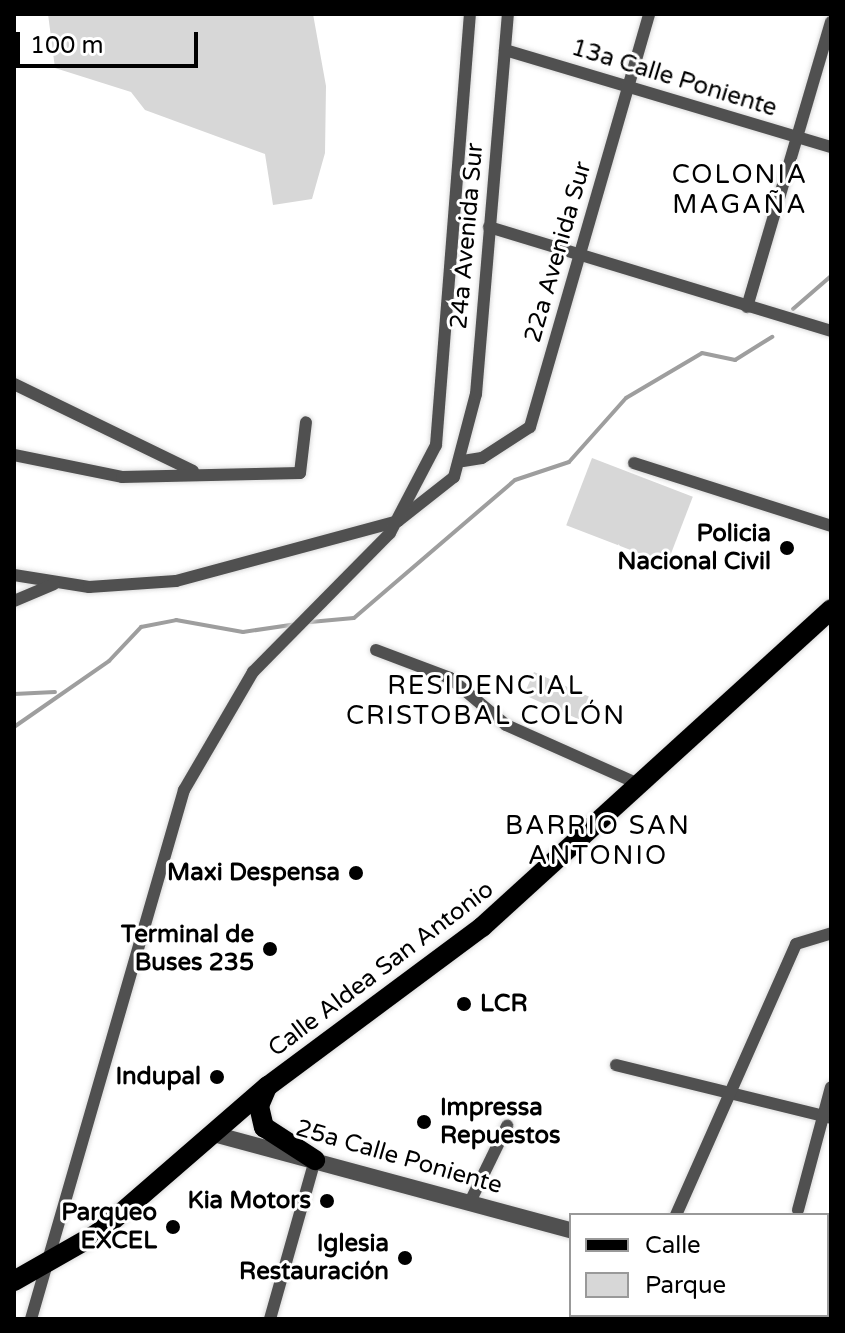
<!DOCTYPE html>
<html>
<head>
<meta charset="utf-8">
<style>
  body { margin:0 }
  #map { position:relative; width:845px; height:1333px; overflow:hidden; background:#fff; font-family:"Varela Round",sans-serif }
  div>[style] { position:absolute }
  .green>* { inset:0; background:#d7d7d7; transform-origin:0 0 }
  .stream>* { height:4px; margin:-2px; padding:0 2px; transform-origin:2px; border-radius:2px; background:#9e9e9e }
  .roads { filter:drop-shadow(0 0 2px #dbdbdb) drop-shadow(0 0 2px #dbdbdb) }
  .minor>* { height:12px; margin:-6px; padding:0 6px; transform-origin:6px; border-radius:6px; background:#505050 }
  .tertiary>* { height:16px; margin:-8px; padding:0 8px; transform-origin:8px; border-radius:8px; background:#505050 }
  .primary>* { height:20px; margin:-10px; padding:0 10px; transform-origin:10px; border-radius:10px; background:#000 }
  .dots>* { width:22px; height:22px; translate:-50% -50%; box-sizing:border-box; border:4px solid #fff; border-radius:50% }
  span { translate:-50% -50%; white-space:nowrap; text-align:center; line-height:1.15; -webkit-text-stroke:6px #fff; paint-order:stroke }
  .street-label { font-size:24px; color:#000 }
  .poi-label { font-size:24px; color:#000; font-weight:700 }
  .right { translate:-100% -50%; text-align:right }
  .left { translate:0 -50%; text-align:left }
  .neighbourhood-label { font-size:26px; color:#000; letter-spacing:2px }
  .frame { position:absolute; inset:0; border:16px solid #000; pointer-events:none }
  .legend { position:absolute; left:569px; top:1213px; width:260px; height:104px; box-sizing:border-box; background:#fff; border:2px solid #999; margin:0; padding:10px 14px; list-style:none; font-size:24px; color:#000 }
  .legend li { display:flex; align-items:center; gap:16px; height:40px }
  .legend b { width:40px; border:2px solid #999 }
  .scale { position:absolute; left:16px; top:32px; width:182px; height:36px; box-sizing:border-box; border:4px solid #000; border-top:0; padding-left:10px; font-size:24px; line-height:28px; white-space:nowrap; color:#000; -webkit-text-stroke:6px #fff; paint-order:stroke }
</style>
</head>
<body>
<div id="map">
  <div class="green">
    <i style="clip-path:polygon(48px 14px,313px 14px,326px 86px,325px 153px,312px 199px,273px 205px,265px 154px,145px 110px,131px 92px,55px 68px)"></i>
    <i style="left:592px;top:458px;width:108px;height:72px;rotate:21deg"></i>
    <i style="left:534px;top:672px;width:60px;height:25px;rotate:24deg"></i>
  </div>
  <div class="stream">
    <i style="left:793px;top:309px;width:50px;rotate:-41deg"></i>
    <i style="left:310px;top:622px;width:44px;rotate:-5.2deg"></i>
    <i style="left:354px;top:618px;width:212px;rotate:-40.6deg"></i>
    <i style="left:515px;top:480px;width:57px;rotate:-18.4deg"></i>
    <i style="left:569px;top:462px;width:86px;rotate:-48.3deg"></i>
    <i style="left:626px;top:398px;width:88px;rotate:-30.6deg"></i>
    <i style="left:702px;top:353px;width:34px;rotate:12deg"></i>
    <i style="left:735px;top:360px;width:44px;rotate:-31.9deg"></i>
    <i style="left:14px;top:694px;width:41px;rotate:-2.8deg"></i>
    <i style="left:14px;top:727px;width:116px;rotate:-34.8deg"></i>
    <i style="left:109px;top:661px;width:47px;rotate:-46.7deg"></i>
    <i style="left:141px;top:627px;width:36px;rotate:-11deg"></i>
    <i style="left:176px;top:620px;width:68px;rotate:10.2deg"></i>
    <i style="left:243px;top:632px;width:55px;rotate:-8.4deg"></i>
  </div>
  <div class="roads">
    <div class="minor">
      <i style="left:505px;top:50px;width:340px;rotate:16.6deg"></i>
      <i style="left:489px;top:227px;width:357px;rotate:16.9deg"></i>
      <i style="left:747px;top:307px;width:297px;rotate:-73.6deg"></i>
      <i style="left:14px;top:384px;width:199px;rotate:25.9deg"></i>
      <i style="left:14px;top:455px;width:110px;rotate:11.5deg"></i>
      <i style="left:122px;top:477px;width:178px;rotate:-1.3deg"></i>
      <i style="left:300px;top:473px;width:51px;rotate:-83.3deg"></i>
      <i style="left:463px;top:461px;width:19px;rotate:-9deg"></i>
      <i style="left:482px;top:458px;width:57px;rotate:-32.9deg"></i>
      <i style="left:530px;top:427px;width:430px;rotate:-73.9deg"></i>
      <i style="left:634px;top:463px;width:207px;rotate:17.7deg"></i>
      <i style="left:14px;top:575px;width:76px;rotate:9.1deg"></i>
      <i style="left:89px;top:587px;width:87px;rotate:-3.9deg"></i>
      <i style="left:176px;top:581px;width:230px;rotate:-15.1deg"></i>
      <i style="left:398px;top:521px;width:71px;rotate:-38.2deg"></i>
      <i style="left:454px;top:477px;width:86px;rotate:-75.2deg"></i>
      <i style="left:476px;top:394px;width:381px;rotate:-85.2deg"></i>
      <i style="left:14px;top:601px;width:43px;rotate:-23deg"></i>
      <i style="left:376px;top:650px;width:79px;rotate:20.7deg"></i>
      <i style="left:450px;top:678px;width:73px;rotate:40deg"></i>
      <i style="left:506px;top:725px;width:148px;rotate:24deg"></i>
      <i style="left:616px;top:1065px;width:221px;rotate:13.8deg"></i>
      <i style="left:470px;top:1202px;width:85px;rotate:-64deg"></i>
      <i style="left:798px;top:1210px;width:127px;rotate:-75deg"></i>
      <i style="left:676px;top:1215px;width:296px;rotate:-66.1deg"></i>
      <i style="left:796px;top:944px;width:37px;rotate:-17deg"></i>
      <i style="left:31px;top:1319px;width:551px;rotate:-73.87deg"></i>
      <i style="left:184px;top:790px;width:137px;rotate:-59.7deg"></i>
      <i style="left:253px;top:672px;width:195px;rotate:-45.4deg"></i>
      <i style="left:390px;top:533px;width:99px;rotate:-62.4deg"></i>
      <i style="left:436px;top:445px;width:432px;rotate:-85.5deg"></i>
      <i style="left:270px;top:1319px;width:165px;rotate:-74.2deg"></i>
      <i style="left:633px;top:1319px;width:4px;rotate:-63deg"></i>
    </div>
    <div class="tertiary">
      <i style="left:214px;top:1134px;width:370px;rotate:15.1deg"></i>
      <i style="left:827px;top:1301px;width:4px;rotate:14deg"></i>
    </div>
    <div class="primary">
      <i style="left:267px;top:1087px;width:21px;rotate:113deg"></i>
      <i style="left:259px;top:1106px;width:22px;rotate:77deg"></i>
      <i style="left:264px;top:1127px;width:61px;rotate:32.9deg"></i>
      <i style="left:14px;top:1281px;width:97px;rotate:-29.7deg"></i>
      <i style="left:98px;top:1233px;width:225px;rotate:-40.9deg"></i>
      <i style="left:268px;top:1086px;width:267px;rotate:-36.6deg"></i>
      <i style="left:482px;top:927px;width:472px;rotate:-42.3deg"></i>
    </div>
  </div>
  <div class="dots">
    <i style="left:787px;top:548px;background:#000"></i>
    <i style="left:356px;top:873px;background:#000"></i>
    <i style="left:270px;top:949px;background:#000"></i>
    <i style="left:464px;top:1004px;background:#000"></i>
    <i style="left:217px;top:1077px;background:#000"></i>
    <i style="left:424px;top:1122px;background:#000"></i>
    <i style="left:327px;top:1201px;background:#000"></i>
    <i style="left:173px;top:1227px;background:#000"></i>
    <i style="left:405px;top:1258px;background:#000"></i>
  </div>
  <div class="street-label">
    <span style="left:674px;top:78px;rotate:17deg">13a Calle Poniente</span>
    <span style="left:467px;top:236px;rotate:-85deg">24a Avenida Sur</span>
    <span style="left:558px;top:252px;rotate:-74deg">22a Avenida Sur</span>
    <span style="left:381px;top:969px;rotate:-37deg">Calle Aldea San Antonio</span>
    <span style="left:399px;top:1157px;rotate:16deg">25a Calle Poniente</span>
  </div>
  <div class="poi-label">
    <span class="right" style="left:771px;top:548px">Policia<br>Nacional Civil</span>
    <span class="right" style="left:340px;top:873px">Maxi Despensa</span>
    <span class="right" style="left:254px;top:949px">Terminal de<br>Buses 235</span>
    <span class="left" style="left:480px;top:1004px">LCR</span>
    <span class="right" style="left:201px;top:1077px">Indupal</span>
    <span class="left" style="left:440px;top:1122px">Impressa<br>Repuestos</span>
    <span class="right" style="left:311px;top:1201px">Kia Motors</span>
    <span class="right" style="left:157px;top:1227px">Parqueo<br>EXCEL</span>
    <span class="right" style="left:389px;top:1258px">Iglesia<br>Restauración</span>
  </div>
  <div class="neighbourhood-label">
    <span style="left:740px;top:190px">COLONIA<br>MAGAÑA</span>
    <span style="left:486px;top:701px">RESIDENCIAL<br>CRISTOBAL COLÓN</span>
    <span style="left:598px;top:841px">BARRIO SAN<br>ANTONIO</span>
  </div>
  <div class="frame"></div>
  <ul class="legend">
  <li><b style="height:10px;background:#000"></b>Calle</li>
  <li><b style="height:22px;background:#d7d7d7"></b>Parque</li>
  </ul>
  <div class="scale">100 m</div>
</div>
</body>
</html>
